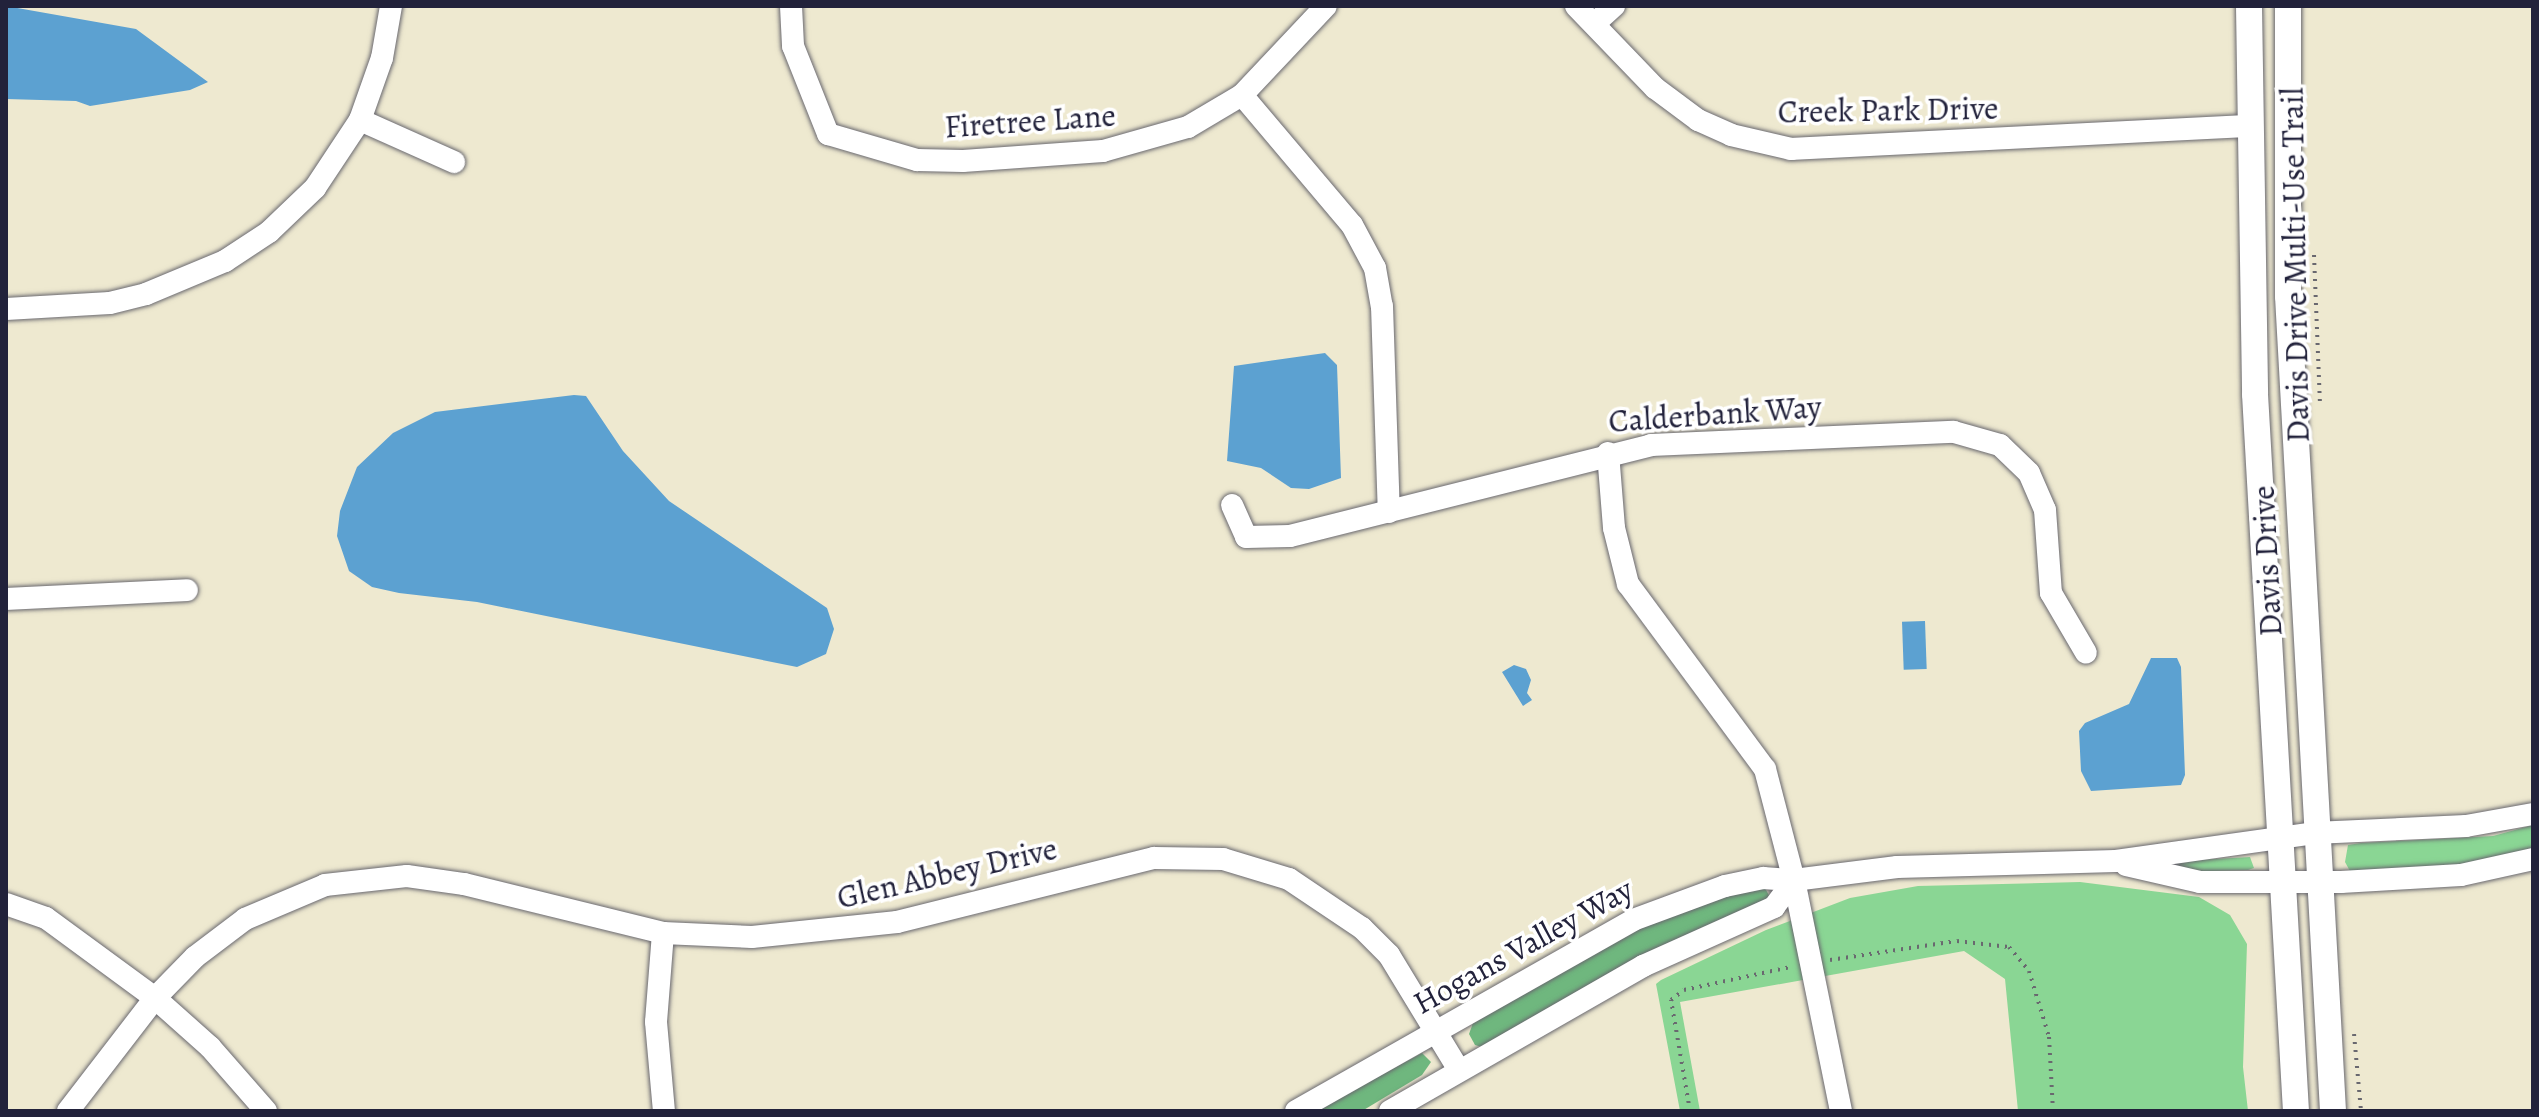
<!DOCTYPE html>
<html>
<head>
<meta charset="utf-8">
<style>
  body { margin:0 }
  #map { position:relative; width:2539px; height:1117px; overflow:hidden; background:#eee9d0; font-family:Alegreya,serif }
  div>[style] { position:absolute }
  .green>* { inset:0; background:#8ad694 }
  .forest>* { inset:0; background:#6fb77e }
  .water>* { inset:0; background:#5ca1d1; transform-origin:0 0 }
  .path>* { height:4px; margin-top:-2px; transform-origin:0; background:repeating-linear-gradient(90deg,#69686f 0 2px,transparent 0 8px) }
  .roads { filter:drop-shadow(0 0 2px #69686f) drop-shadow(0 0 2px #69686f) }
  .minor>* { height:22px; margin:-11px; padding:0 11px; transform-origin:11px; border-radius:11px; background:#fff }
  .major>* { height:26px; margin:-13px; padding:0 13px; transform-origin:13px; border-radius:13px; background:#fff }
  span { translate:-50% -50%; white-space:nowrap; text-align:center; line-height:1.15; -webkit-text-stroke:7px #fff; paint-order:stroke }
  .street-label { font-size:32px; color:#22223b }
  .frame { position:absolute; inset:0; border:8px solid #22223b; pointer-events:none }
</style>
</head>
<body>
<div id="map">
  <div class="green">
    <i style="clip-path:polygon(2533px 825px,2533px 854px,2471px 868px,2351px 873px,2345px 862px,2348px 845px,2361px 843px,2493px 836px)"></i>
    <i style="clip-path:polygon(2250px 857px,2254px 868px,2248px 870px,2177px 872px,2173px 867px,2179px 861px)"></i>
    <i style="clip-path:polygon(2080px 882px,2199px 897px,2230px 915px,2247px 944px,2243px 1067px,2248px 1111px,2018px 1111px,2005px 979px,1964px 951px,1680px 1002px,1700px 1111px,1680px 1111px,1656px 984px,1661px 980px,1766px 930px,1850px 898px,1918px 886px)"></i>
  </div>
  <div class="forest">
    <i style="clip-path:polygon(1749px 888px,1765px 888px,1771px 899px,1485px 1048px,1475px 1045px,1469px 1034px,1473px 1023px,1638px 929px)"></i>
    <i style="clip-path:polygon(1422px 1053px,1431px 1062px,1422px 1075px,1362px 1111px,1314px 1111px)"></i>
  </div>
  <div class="water">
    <i style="clip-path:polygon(6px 6px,136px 29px,208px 82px,190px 90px,90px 106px,76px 101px,6px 99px)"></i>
    <i style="clip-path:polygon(1325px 353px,1337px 365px,1341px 478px,1309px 489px,1291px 488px,1261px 468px,1227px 461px,1234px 366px)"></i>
    <i style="clip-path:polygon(574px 395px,586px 396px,623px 451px,669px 501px,827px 608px,834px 629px,826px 654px,797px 667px,477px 602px,399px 593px,372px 587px,349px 571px,337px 536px,340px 511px,357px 467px,393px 433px,435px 412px)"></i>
    <i style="left:1925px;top:621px;width:48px;height:23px;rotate:88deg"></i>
    <i style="clip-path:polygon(2151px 658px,2177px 658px,2181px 667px,2185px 775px,2181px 785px,2091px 791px,2081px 771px,2079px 731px,2085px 723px,2129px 704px)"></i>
    <i style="clip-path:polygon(1514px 665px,1526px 669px,1531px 680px,1527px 693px,1532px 700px,1523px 706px,1502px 672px)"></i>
  </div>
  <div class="path">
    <i style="left:2314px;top:255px;width:148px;rotate:87.7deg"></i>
    <i style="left:1830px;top:960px;width:128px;rotate:-8.5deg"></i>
    <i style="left:1957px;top:941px;width:52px;rotate:6.6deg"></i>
    <i style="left:2009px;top:947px;width:31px;rotate:50deg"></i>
    <i style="left:2029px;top:971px;width:69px;rotate:73.1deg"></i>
    <i style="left:2049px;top:1037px;width:74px;rotate:86.9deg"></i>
    <i style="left:2354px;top:1034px;width:77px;rotate:84.8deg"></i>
    <i style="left:1690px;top:1111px;width:113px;rotate:-99.7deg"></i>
    <i style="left:1671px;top:1000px;width:16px;rotate:-38deg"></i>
    <i style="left:1684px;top:990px;width:108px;rotate:-12.2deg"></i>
  </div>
  <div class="roads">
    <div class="minor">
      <i style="left:791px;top:6px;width:40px;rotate:87.1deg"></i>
      <i style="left:793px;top:46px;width:95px;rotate:68.3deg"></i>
      <i style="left:828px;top:134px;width:93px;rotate:16.3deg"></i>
      <i style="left:917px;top:160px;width:46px;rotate:1.2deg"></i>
      <i style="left:963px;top:161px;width:140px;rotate:-4.1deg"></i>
      <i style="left:1103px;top:151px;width:88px;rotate:-15.8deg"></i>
      <i style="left:1188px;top:127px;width:63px;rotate:-30.7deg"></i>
      <i style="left:1242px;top:95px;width:122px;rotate:-46.7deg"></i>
      <i style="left:1576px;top:6px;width:114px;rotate:46.1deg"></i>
      <i style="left:1655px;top:88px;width:54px;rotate:36.7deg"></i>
      <i style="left:1698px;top:120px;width:36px;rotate:24deg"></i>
      <i style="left:1731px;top:135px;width:62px;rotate:13.1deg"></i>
      <i style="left:1791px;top:149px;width:460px;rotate:-2.9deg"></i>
      <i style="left:1594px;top:24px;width:27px;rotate:-42deg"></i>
      <i style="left:1242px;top:95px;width:170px;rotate:49.8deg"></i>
      <i style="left:1352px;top:225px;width:49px;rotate:61.9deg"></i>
      <i style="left:1375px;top:268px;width:39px;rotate:80deg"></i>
      <i style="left:1382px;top:306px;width:206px;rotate:88.1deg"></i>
      <i style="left:360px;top:120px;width:103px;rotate:24.1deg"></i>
      <i style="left:6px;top:309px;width:104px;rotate:-3.3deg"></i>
      <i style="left:110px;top:303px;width:37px;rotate:-14deg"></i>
      <i style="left:146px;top:294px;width:86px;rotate:-22.7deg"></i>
      <i style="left:225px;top:261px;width:53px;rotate:-33.4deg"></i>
      <i style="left:269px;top:232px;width:64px;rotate:-43.7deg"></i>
      <i style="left:315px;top:188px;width:82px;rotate:-56.5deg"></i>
      <i style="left:360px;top:120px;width:66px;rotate:-70.5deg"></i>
      <i style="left:382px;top:58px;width:53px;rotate:-80.2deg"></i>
      <i style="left:1608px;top:453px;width:75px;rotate:85.4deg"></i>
      <i style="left:1614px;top:528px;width:58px;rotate:76deg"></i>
      <i style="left:1628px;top:584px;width:230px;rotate:53.5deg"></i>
      <i style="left:1765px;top:769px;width:115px;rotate:75.4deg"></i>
      <i style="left:1794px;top:880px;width:236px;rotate:78.5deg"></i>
      <i style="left:1232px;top:505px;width:35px;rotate:66deg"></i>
      <i style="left:1246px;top:537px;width:44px;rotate:-1.3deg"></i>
      <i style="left:1290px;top:536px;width:372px;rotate:-14.1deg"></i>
      <i style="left:1651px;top:445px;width:303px;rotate:-2.5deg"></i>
      <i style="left:1954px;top:432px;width:48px;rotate:15.8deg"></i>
      <i style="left:2000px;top:445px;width:40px;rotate:44deg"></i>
      <i style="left:2029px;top:473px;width:40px;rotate:66.6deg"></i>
      <i style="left:2045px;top:510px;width:83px;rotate:85.9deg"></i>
      <i style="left:2051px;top:593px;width:69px;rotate:59.7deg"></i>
      <i style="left:6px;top:599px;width:181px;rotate:-2.8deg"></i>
      <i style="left:2126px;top:865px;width:76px;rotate:12.9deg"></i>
      <i style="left:2200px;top:882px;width:141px"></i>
      <i style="left:2341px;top:882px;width:120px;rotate:-3.3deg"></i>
      <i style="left:2461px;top:875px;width:74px;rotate:-12.5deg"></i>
      <i style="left:6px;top:904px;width:42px;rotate:19.3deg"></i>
      <i style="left:46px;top:918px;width:135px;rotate:36.3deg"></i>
      <i style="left:155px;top:998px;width:74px;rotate:41.7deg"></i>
      <i style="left:210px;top:1047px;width:85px;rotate:48.8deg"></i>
      <i style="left:663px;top:933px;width:89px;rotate:94.5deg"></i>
      <i style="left:656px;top:1022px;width:89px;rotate:84.9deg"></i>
      <i style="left:68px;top:1111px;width:143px;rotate:-52.4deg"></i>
      <i style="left:155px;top:998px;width:57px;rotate:-45.7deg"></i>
      <i style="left:195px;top:957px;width:63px;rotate:-37.2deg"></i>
      <i style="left:245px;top:919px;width:87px;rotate:-23deg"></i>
      <i style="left:325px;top:885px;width:82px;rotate:-6.3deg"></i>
      <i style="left:407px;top:876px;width:58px;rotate:8deg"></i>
      <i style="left:464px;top:884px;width:205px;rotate:13.8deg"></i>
      <i style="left:663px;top:933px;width:89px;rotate:2.6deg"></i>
      <i style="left:752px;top:937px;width:146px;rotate:-5.9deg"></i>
      <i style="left:897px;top:922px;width:265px;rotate:-14deg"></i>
      <i style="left:1154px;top:858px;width:69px;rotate:0.8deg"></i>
      <i style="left:1223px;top:859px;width:69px;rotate:16.9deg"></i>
      <i style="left:1289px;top:879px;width:88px;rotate:33.9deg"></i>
      <i style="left:1362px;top:928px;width:38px;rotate:45deg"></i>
      <i style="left:1389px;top:955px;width:135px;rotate:58.7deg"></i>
      <i style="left:1296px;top:1111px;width:387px;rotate:-29.5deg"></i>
      <i style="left:1633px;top:920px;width:98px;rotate:-20.3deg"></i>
      <i style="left:1725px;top:886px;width:39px;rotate:-12deg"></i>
      <i style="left:1763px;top:878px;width:31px;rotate:4deg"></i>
      <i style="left:1794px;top:880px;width:104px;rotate:-7.2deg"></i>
      <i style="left:1897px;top:867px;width:219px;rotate:-1.6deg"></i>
      <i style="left:2116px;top:861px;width:200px;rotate:-8deg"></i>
      <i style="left:2314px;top:833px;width:152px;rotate:-2.6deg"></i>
      <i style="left:2466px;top:826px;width:68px;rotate:-10.2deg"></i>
      <i style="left:1390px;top:1111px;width:292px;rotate:-29.8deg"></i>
      <i style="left:1643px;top:966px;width:144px;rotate:-24.2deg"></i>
      <i style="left:1774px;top:907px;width:34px;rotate:-53deg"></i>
    </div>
    <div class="major">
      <i style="left:2249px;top:6px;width:388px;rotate:89.1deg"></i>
      <i style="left:2255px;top:394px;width:718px;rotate:86.73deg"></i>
      <i style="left:2288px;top:6px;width:290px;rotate:90deg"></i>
      <i style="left:2288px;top:296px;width:816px;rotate:86.84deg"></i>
    </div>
  </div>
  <div class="street-label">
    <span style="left:1888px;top:110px;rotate:-1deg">Creek Park Drive</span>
    <span style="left:1030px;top:121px;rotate:-4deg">Firetree Lane</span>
    <span style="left:2295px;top:265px;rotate:-91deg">Davis Drive Multi-Use Trail</span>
    <span style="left:1715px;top:414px;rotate:-4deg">Calderbank Way</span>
    <span style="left:2267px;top:561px;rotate:-93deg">Davis Drive</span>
    <span style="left:947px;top:873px;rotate:-13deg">Glen Abbey Drive</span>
    <span style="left:1523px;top:946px;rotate:-29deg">Hogans Valley Way</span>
  </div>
  <div class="frame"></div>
</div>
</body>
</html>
